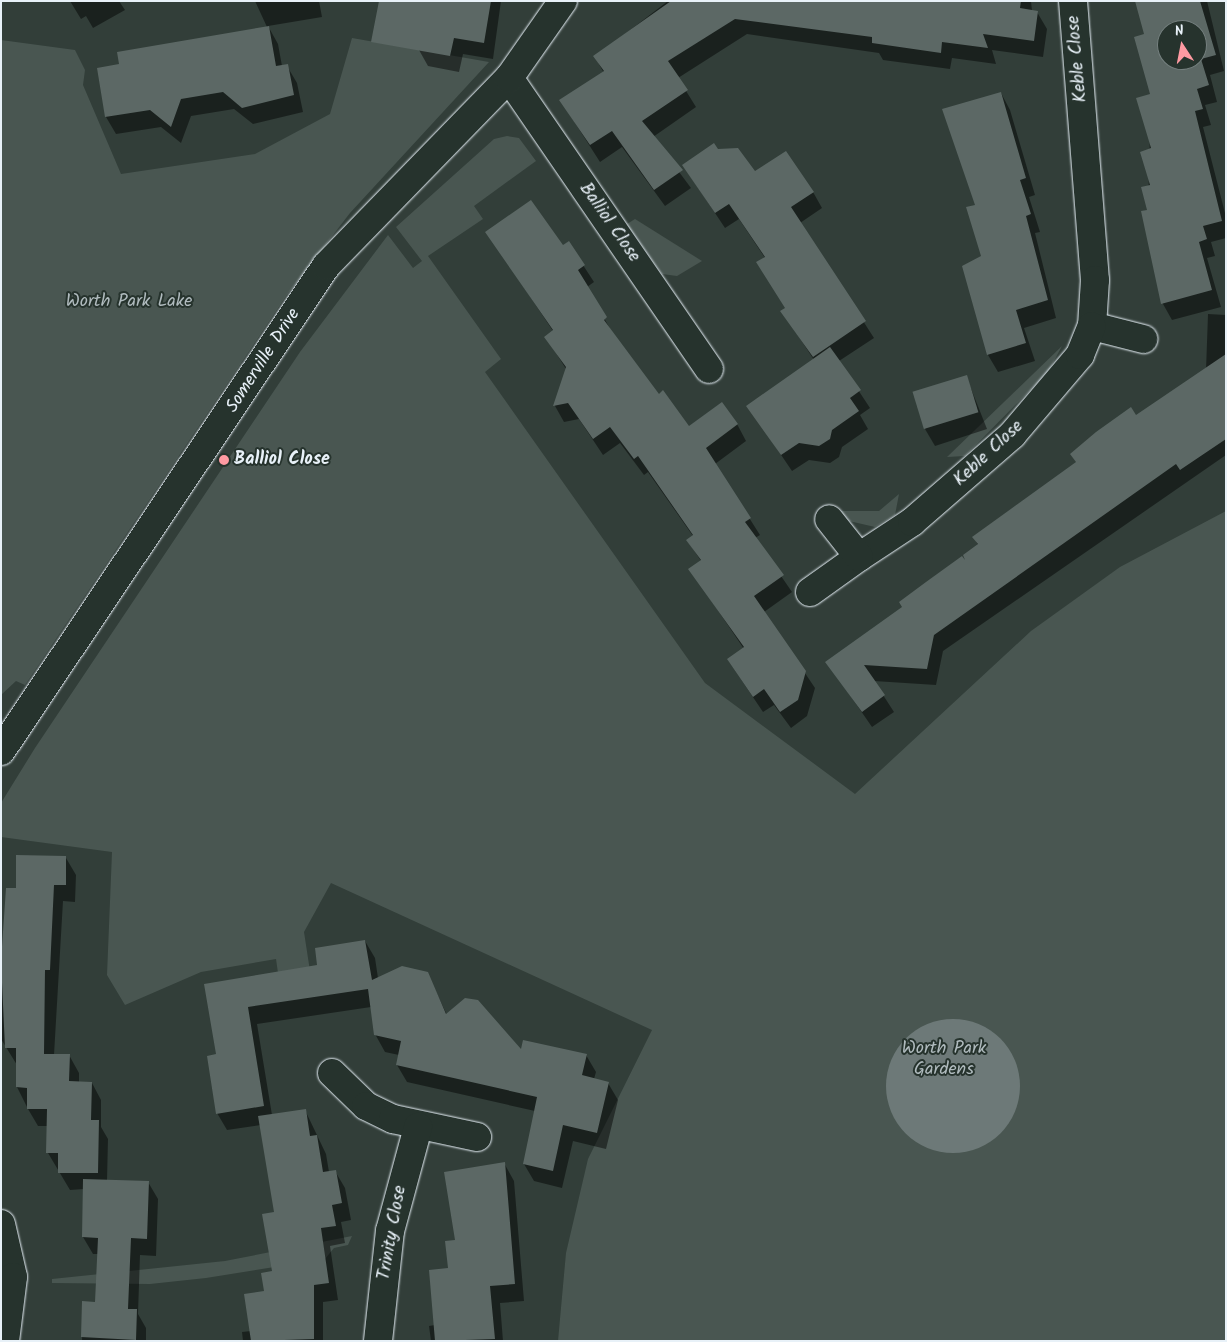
<!DOCTYPE html>
<html>
<head>
<meta charset="utf-8">
<style>
  body { margin:0 }
  #map { position:relative; width:1227px; height:1342px; overflow:hidden; background:#323e39; font-family:Kalam,sans-serif }
  div>[style] { position:absolute }
  .green>* { inset:0; background:#495651 }
  .water>* { inset:0; background:#6d7978 }
  .round { border-radius:50% }
  .shadow>* { inset:0; background:#0007 }
  .building>* { inset:0; background:#5c6865; transform-origin:0 0 }
  .roads { filter:drop-shadow(0 0 1px #e8f1f8) drop-shadow(0 0 1px #e8f1f8) }
  .street>* { height:28px; margin:-14px; padding:0 14px; transform-origin:14px; border-radius:14px; background:#26332d }
  .dots>* { width:14px; height:14px; translate:-50% -50%; box-sizing:border-box; border:2px solid #26332d; border-radius:50% }
  span { translate:-50% -50%; white-space:nowrap; text-align:center; line-height:1.15; -webkit-text-stroke:4px #26332d; paint-order:stroke }
  .street-label { font-size:18px; color:#e8f1f8 }
  .park-label { font-size:18px; color:#b0bbbe }
  .poi-label { font-size:18px; color:#e8f1f8; font-weight:700 }
  .left { translate:0 -50%; text-align:left }
  .frame { position:absolute; inset:0; border:2px solid #e8f1f8; pointer-events:none }
  .north { position:absolute; left:1157px; top:20px; width:50px; height:50px; box-sizing:border-box; background:#26332d; border:1px solid #747f7e; border-radius:50%; rotate:349deg; font-size:14px; font-weight:700; line-height:20px; text-align:center; color:#e8f1f8 }
  .north::after { content:''; display:block; margin:auto; width:18px; height:22px; background:#ff9aa2; clip-path:polygon(50% 0,100% 100%,50% 72%,0 100%) }
</style>
</head>
<body>
<div id="map">
  <div class="green">
    <i style="clip-path:polygon(352px 38px,489px 62px,350px 213px,286px 296px,25px 685px,16px 681px,1px 695px,1px 40px,75px 50px,85px 70px,83px 85px,121px 174px,255px 154px,330px 114px)"></i>
    <i style="clip-path:polygon(507px 136px,519px 138px,536px 161px,474px 206px,483px 219px,428px 256px,501px 359px,485px 372px,705px 683px,855px 794px,1031px 631px,1120px 567px,1226px 511px,1226px 1341px,558px 1341px,566px 1253px,588px 1159px,652px 1030px,331px 883px,304px 932px,310px 971px,278px 973px,276px 959px,201px 972px,125px 1005px,107px 975px,112px 852px,1px 837px,1px 803px,35px 748px,300px 352px,388px 235px,413px 268px,422px 261px,396px 227px,494px 139px)"></i>
    <i style="clip-path:polygon(635px 219px,702px 261px,677px 276px,662px 274px,627px 224px)"></i>
    <i style="clip-path:polygon(1062px 346px,1048px 372px,965px 456px,947px 457px)"></i>
    <i style="clip-path:polygon(899px 494px,895px 515px,875px 527px,849px 521px,839px 511px,879px 511px)"></i>
    <i style="clip-path:polygon(352px 1236px,348px 1245px,334px 1248px,325px 1259px,206px 1278px,150px 1284px,52px 1283px,52px 1279px,225px 1261px)"></i>
  </div>
  <div class="water">
    <i class="round" style="left:886px;top:1019px;width:134px;height:134px"></i>
  </div>
  <div class="shadow">
    <i style="clip-path:polygon(70px 1px,119px 1px,125px 10px,93px 28px,86px 16px,81px 19px)"></i>
    <i style="clip-path:polygon(255px 1px,319px 1px,322px 17px,268px 26px,278px 44px,282px 66px,287px 66px,297px 83px,303px 112px,253px 124px,234px 109px,191px 116px,181px 143px,161px 127px,116px 134px,106px 117px,120px 65px,267px 27px)"></i>
    <i style="clip-path:polygon(427px 1px,501px 1px,493px 59px,463px 54px,459px 72px,428px 66px,419px 50px)"></i>
    <i style="clip-path:polygon(668px 1px,1031px 1px,1032px 11px,1037px 12px,1047px 29px,1043px 57px,992px 50px,996px 64px,952px 58px,950px 69px,883px 60px,879px 53px,747px 34px,678px 78px,696px 107px,653px 137px,691px 188px,665px 206px,622px 147px,600px 162px,561px 101px,604px 73px,595px 57px)"></i>
    <i style="clip-path:polygon(evenodd,1141px 1px,1207px 1px,1224px 71px,1210px 75px,1217px 102px,1205px 105px,1211px 125px,1203px 127px,1226px 217px,1226px 238px,1211px 242px,1215px 256px,1207px 258px,1221px 307px,1172px 320px,1163px 304px,1148px 210px,1151px 95px,1141px 1px,1167px 30px,1197px 30px,1197px 60px,1167px 60px,1167px 30px)"></i>
    <i style="clip-path:polygon(1001px 93px,1010px 110px,1035px 195px,1029px 197px,1040px 232px,1035px 233px,1056px 318px,1024px 328px,1035px 361px,998px 372px,988px 355px,963px 267px,982px 256px,976px 206px)"></i>
    <i style="clip-path:polygon(718px 150px,755px 173px,813px 192px,822px 208px,800px 223px,874px 338px,839px 361px,870px 408px,860px 415px,868px 429px,842px 447px,839px 457px,830px 463px,809px 460px,792px 471px,748px 406px,814px 360px,782px 311px,786px 308px,765px 258px,739px 219px,725px 228px,683px 165px)"></i>
    <i style="clip-path:polygon(487px 232px,563px 246px,568px 242px,594px 282px,587px 287px,614px 336px,658px 395px,689px 428px,737px 424px,746px 441px,715px 464px,760px 535px,755px 538px,792px 592px,764px 612px,815px 688px,807px 716px,791px 728px,774px 705px,763px 712px,728px 660px,744px 649px,690px 569px,701px 561px,687px 540px,693px 536px,648px 472px,644px 475px,620px 443px,603px 455px,579px 419px,564px 422px,555px 406px,566px 369px,546px 337px,553px 331px)"></i>
    <i style="clip-path:polygon(1208px 314px,1226px 315px,1226px 455px,943px 651px,936px 685px,874px 681px,894px 712px,872px 727px,827px 662px,967px 565px,978px 545px,974px 537px,1206px 370px)"></i>
    <i style="clip-path:polygon(966px 376px,987px 429px,935px 446px,925px 429px)"></i>
    <i style="clip-path:polygon(66px 858px,76px 875px,75px 902px,63px 901px,54px 1055px,69px 1055px,79px 1073px,79px 1083px,92px 1083px,101px 1100px,101px 1127px,108px 1139px,107px 1181px,148px 1182px,158px 1199px,156px 1256px,140px 1255px,138px 1314px,146px 1328px,146px 1341px,82px 1341px,83px 1303px,96px 1303px,98px 1254px,93px 1254px,83px 1237px,84px 1189px,70px 1190px,48px 1153px,48px 1126px,38px 1126px,28px 1109px,17px 1087px,17px 1065px,1px 1039px,1px 962px,17px 889px)"></i>
    <i style="clip-path:polygon(365px 941px,375px 958px,378px 978px,427px 973px,447px 1015px,522px 1052px,586px 1055px,596px 1072px,594px 1079px,608px 1083px,618px 1100px,606px 1149px,573px 1141px,562px 1188px,534px 1181px,524px 1164px,535px 1111px,407px 1082px,397px 1065px,399px 1055px,385px 1052px,375px 1034px,371px 1007px,257px 1024px,272px 1115px,305px 1110px,326px 1154px,329px 1172px,335px 1171px,345px 1188px,351px 1220px,341px 1222px,345px 1243px,330px 1246px,338px 1300px,323px 1302px,323px 1341px,243px 1341px,242px 1332px,251px 1331px,274px 1272px,275px 1213px,261px 1125px,227px 1130px,217px 1113px,217px 1055px,205px 985px,319px 966px)"></i>
    <i style="clip-path:polygon(504px 1163px,514px 1181px,524px 1301px,500px 1303px,503px 1341px,431px 1341px,429px 1326px,435px 1325px,456px 1241px)"></i>
  </div>
  <div class="building">
    <i style="clip-path:polygon(379px 1px,491px 1px,484px 43px,454px 38px,450px 56px,371px 42px)"></i>
    <i style="clip-path:polygon(671px 1px,1021px 1px,1020px 8px,1038px 11px,1034px 41px,983px 34px,988px 48px,942px 42px,941px 53px,872px 43px,872px 37px,735px 19px,668px 61px,688px 90px,642px 121px,683px 170px,654px 190px,612px 131px,590px 145px,559px 100px,604px 71px,593px 56px)"></i>
    <i style="clip-path:polygon(evenodd,1135px 1px,1200px 1px,1216px 55px,1201px 59px,1209px 85px,1197px 89px,1203px 109px,1195px 111px,1222px 221px,1203px 226px,1207px 239px,1199px 242px,1212px 290px,1161px 304px,1141px 211px,1147px 210px,1141px 187px,1150px 185px,1140px 152px,1151px 148px,1136px 98px,1150px 94px,1134px 37px,1144px 34px,1135px 1px,1167px 30px,1197px 30px,1197px 60px,1167px 60px,1167px 30px)"></i>
    <i style="clip-path:polygon(269px 26px,276px 66px,288px 64px,294px 95px,242px 108px,223px 92px,181px 99px,171px 127px,150px 110px,105px 117px,97px 68px,119px 64px,117px 52px)"></i>
    <i style="clip-path:polygon(1001px 92px,1026px 178px,1020px 180px,1031px 214px,1026px 216px,1048px 300px,1016px 310px,1026px 343px,987px 355px,962px 266px,981px 256px,966px 207px,975px 205px,942px 109px)"></i>
    <i style="clip-path:polygon(714px 143px,718px 149px,738px 148px,755px 171px,786px 151px,814px 192px,791px 207px,866px 321px,813px 357px,780px 311px,785px 308px,756px 262px,765px 257px,729px 204px,715px 213px,682px 165px)"></i>
    <i style="clip-path:polygon(531px 200px,563px 245px,569px 241px,585px 265px,578px 270px,607px 317px,604px 320px,659px 394px,663px 390px,689px 426px,722px 402px,738px 424px,706px 448px,751px 518px,745px 522px,784px 575px,754px 596px,806px 671px,798px 700px,780px 712px,764px 689px,753px 697px,727px 659px,744px 647px,688px 569px,701px 560px,686px 540px,693px 535px,638px 456px,634px 459px,610px 427px,593px 439px,568px 403px,553px 406px,566px 367px,544px 337px,553px 330px,485px 232px)"></i>
    <i style="clip-path:polygon(830px 347px,861px 390px,850px 398px,859px 411px,832px 430px,830px 439px,819px 446px,799px 443px,781px 455px,746px 406px)"></i>
    <i style="clip-path:polygon(1226px 354px,1226px 439px,1180px 470px,1176px 464px,934px 635px,927px 669px,864px 665px,885px 695px,862px 712px,825px 662px,902px 607px,899px 602px,926px 582px,962px 556px,965px 560px,963px 555px,978px 544px,972px 537px,1076px 462px,1070px 454px,1096px 432px,1131px 407px,1136px 415px)"></i>
    <i style="left:967px;top:375px;width:39px;height:57px;rotate:73deg"></i>
    <i style="clip-path:polygon(16px 855px,66px 856px,66px 885px,54px 885px,50px 970px,45px 970px,44px 1054px,70px 1054px,69px 1081px,92px 1082px,91px 1120px,99px 1120px,98px 1173px,58px 1173px,58px 1153px,46px 1153px,47px 1109px,27px 1109px,27px 1088px,16px 1087px,16px 1048px,5px 1048px,1px 961px,6px 888px,16px 888px)"></i>
    <i style="clip-path:polygon(365px 940px,372px 980px,402px 966px,428px 972px,446px 1014px,465px 998px,478px 1000px,521px 1049px,523px 1040px,587px 1054px,582px 1075px,609px 1082px,597px 1133px,563px 1125px,553px 1171px,523px 1164px,537px 1097px,396px 1065px,401px 1041px,374px 1035px,368px 989px,248px 1007px,264px 1106px,216px 1114px,207px 1056px,216px 1054px,204px 984px,317px 965px,315px 948px)"></i>
    <i style="clip-path:polygon(306px 1109px,310px 1136px,317px 1135px,323px 1172px,336px 1170px,342px 1203px,332px 1205px,336px 1226px,321px 1228px,329px 1283px,314px 1285px,314px 1339px,251px 1341px,244px 1294px,264px 1291px,261px 1273px,272px 1271px,262px 1214px,274px 1212px,258px 1116px)"></i>
    <i style="clip-path:polygon(505px 1162px,515px 1284px,490px 1286px,495px 1339px,435px 1341px,429px 1270px,448px 1268px,445px 1241px,455px 1240px,444px 1172px)"></i>
    <i style="clip-path:polygon(83px 1179px,149px 1181px,147px 1239px,131px 1238px,128px 1309px,137px 1309px,136px 1340px,81px 1337px,82px 1301px,95px 1302px,98px 1238px,82px 1237px)"></i>
  </div>
  <div class="roads">
    <div class="street">
      <i style="left:1073px;top:1px;width:280px;rotate:85.5deg"></i>
      <i style="left:1095px;top:280px;width:46px;rotate:93.7deg"></i>
      <i style="left:1092px;top:326px;width:53px;rotate:14.3deg"></i>
      <i style="left:509px;top:78px;width:353px;rotate:55.5deg"></i>
      <i style="left:859px;top:557px;width:64px;rotate:-33.4deg"></i>
      <i style="left:912px;top:522px;width:133px;rotate:-41deg"></i>
      <i style="left:1012px;top:435px;width:105px;rotate:-49.6deg"></i>
      <i style="left:1080px;top:355px;width:31px;rotate:-68deg"></i>
      <i style="left:810px;top:592px;width:60px;rotate:-35.5deg"></i>
      <i style="left:859px;top:557px;width:48px;rotate:-128.3deg"></i>
      <i style="left:1px;top:751px;width:584px;rotate:-56.17deg"></i>
      <i style="left:326px;top:266px;width:262px;rotate:-45.8deg"></i>
      <i style="left:509px;top:78px;width:94px;rotate:-55deg"></i>
      <i style="left:332px;top:1073px;width:47px;rotate:44.1deg"></i>
      <i style="left:366px;top:1106px;width:30px;rotate:26deg"></i>
      <i style="left:393px;top:1119px;width:86px;rotate:12.1deg"></i>
      <i style="left:1px;top:1224px;width:54px;rotate:77.2deg"></i>
      <i style="left:13px;top:1277px;width:64px;rotate:97.1deg"></i>
      <i style="left:378px;top:1341px;width:111px;rotate:-83.8deg"></i>
      <i style="left:390px;top:1231px;width:108px;rotate:-74.9deg"></i>
    </div>
  </div>
  <div class="dots">
    <i style="left:224px;top:460px;background:#ff9aa2"></i>
  </div>
  <div class="street-label">
    <span style="left:1078px;top:59px;rotate:-95deg">Keble Close</span>
    <span style="left:609px;top:223px;rotate:55deg">Balliol Close</span>
    <span style="left:264px;top:361px;rotate:-57deg">Somerville Drive</span>
    <span style="left:989px;top:454px;rotate:-43deg">Keble Close</span>
    <span style="left:393px;top:1233px;rotate:-80deg">Trinity Close</span>
  </div>
  <div class="park-label">
    <span style="left:129px;top:302px">Worth Park Lake</span>
    <span style="left:944px;top:1060px">Worth Park<br>Gardens</span>
  </div>
  <div class="poi-label">
    <span class="left" style="left:234px;top:460px">Balliol Close</span>
  </div>
  <div class="frame"></div>
  <div class="north">N</div>
</div>
</body>
</html>
